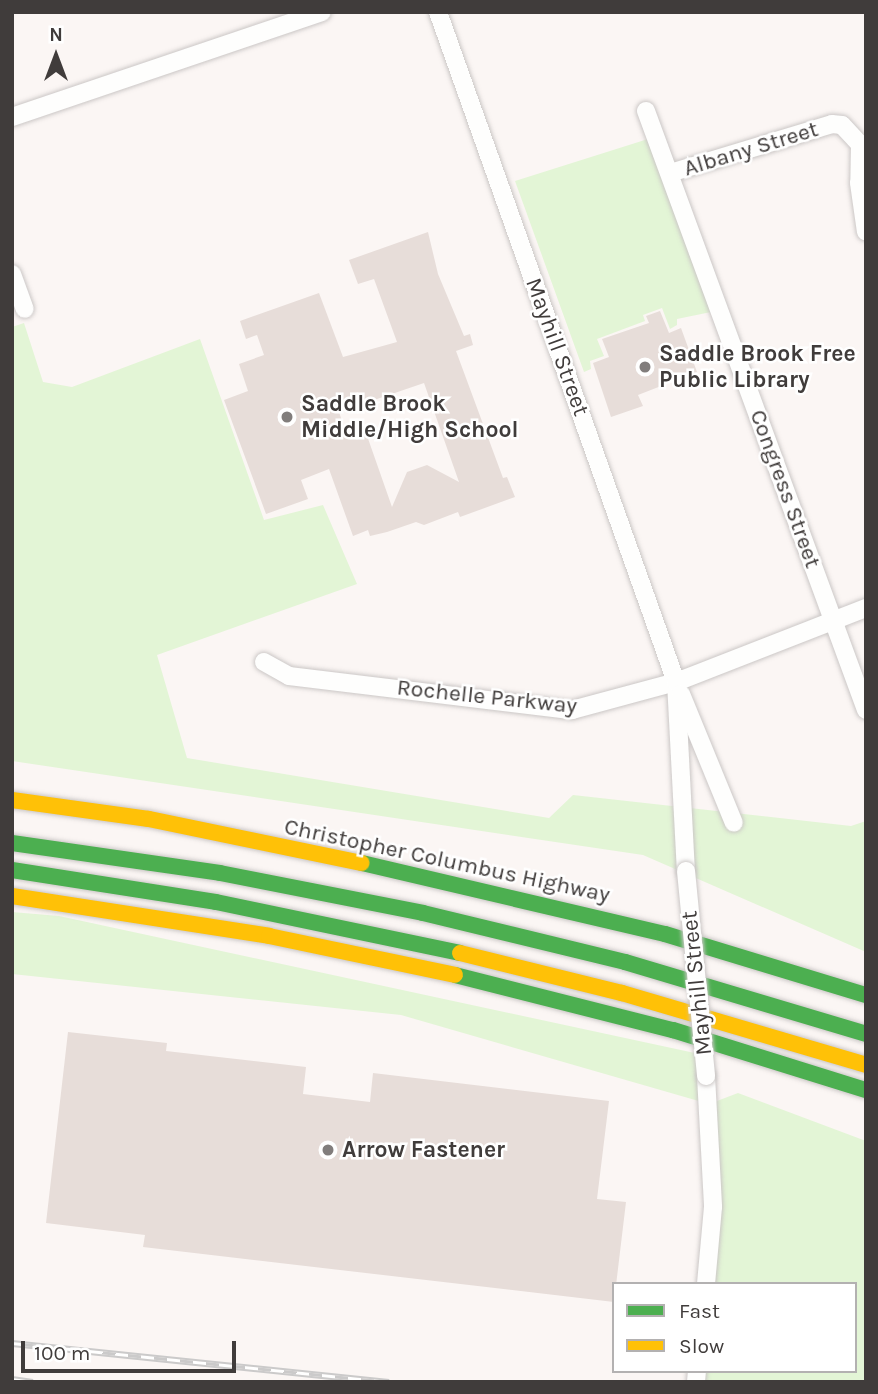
<!DOCTYPE html>
<html>
<head>
<meta charset="utf-8">
<style>
  body { margin:0 }
  #map { position:relative; width:878px; height:1394px; overflow:hidden; background:#fbf6f4; font-family:Karla,sans-serif }
  div>[style] { position:absolute }
  .green>* { inset:0; background:#e3f5d6 }
  .building>* { inset:0; background:#e7ddd9 }
  .roads { filter:drop-shadow(0 0 2px #cbc7c6) drop-shadow(0 0 2px #cbc7c6) }
  .street>* { height:18px; margin:-9px; padding:0 9px; transform-origin:9px; border-radius:9px; background:#fefefd }
  .fast>* { height:16px; margin:-8px; padding:0 8px; transform-origin:8px; border-radius:8px; background:#4caf50 }
  .slow>* { height:16px; margin:-8px; padding:0 8px; transform-origin:8px; border-radius:8px; background:#ffc107 }
  .rail>* { height:7px; margin-top:-3.5px; transform-origin:0; background:repeating-linear-gradient(90deg,#fff 0 13px,#cbcaca 0 26px); box-sizing:border-box; border-block:2px solid #cbcaca }
  .bridges { filter:drop-shadow(0 0 2px #cbc7c6) drop-shadow(0 0 2px #cbc7c6) }
  .street-bridge>* { height:18px; margin:-9px; padding:0 9px; transform-origin:9px; border-radius:9px; background:#fefefd }
  .dots>* { width:19px; height:19px; translate:-50% -50%; box-sizing:border-box; border:4px solid #fff; border-radius:50% }
  span { translate:-50% -50%; white-space:nowrap; text-align:center; line-height:1.15; -webkit-text-stroke:5px #fff; paint-order:stroke }
  .street-label { font-size:23px; color:#403c3b }
  .poi-label { font-size:23px; color:#403c3b; font-weight:700 }
  .left { translate:0 -50%; text-align:left }
  .frame { position:absolute; inset:0; border:14px solid #403c3b; pointer-events:none }
  .legend { position:absolute; left:612px; top:1282px; width:245px; height:91px; box-sizing:border-box; background:#fff; border:2px solid #b3b1b1; margin:0; padding:9px 12px; list-style:none; font-size:21px; color:#403c3b }
  .legend li { display:flex; align-items:center; gap:14px; height:35px }
  .legend b { width:35px; border:2px solid #b3b1b1 }
  .north { position:absolute; left:21px; top:21px; width:70px; height:70px; -webkit-text-stroke:5px #fff; paint-order:stroke; rotate:0deg; font-size:19px; font-weight:700; line-height:28px; text-align:center; color:#403c3b }
  .north::after { content:''; display:block; margin:auto; width:24px; height:32px; background:#403c3b; clip-path:polygon(50% 0,100% 100%,50% 72%,0 100%) }
  .scale { position:absolute; left:21px; top:1341px; width:215px; height:32px; box-sizing:border-box; border:4px solid #403c3b; border-top:0; padding-left:9px; font-size:21px; line-height:24px; white-space:nowrap; color:#403c3b; -webkit-text-stroke:5px #fff; paint-order:stroke }
</style>
</head>
<body>
<div id="map">
  <div class="green">
    <i style="clip-path:polygon(648px 139px,711px 312px,677px 319px,677px 325px,670px 329px,662px 308px,643px 315px,645px 321px,597px 339px,604px 356px,590px 361px,591px 369px,584px 372px,515px 181px)"></i>
    <i style="clip-path:polygon(24px 323px,43px 382px,72px 387px,200px 339px,264px 520px,323px 505px,357px 584px,157px 655px,187px 758px,549px 818px,573px 795px,851px 826px,866px 821px,866px 952px,643px 855px,12px 761px,12px 327px)"></i>
    <i style="clip-path:polygon(12px 912px,59px 916px,704px 1055px,709px 1104px,738px 1093px,866px 1141px,866px 1382px,699px 1382px,700px 1371px,855px 1371px,855px 1284px,706px 1284px,709px 1104px,401px 1015px,12px 974px)"></i>
  </div>
  <div class="building">
    <i style="clip-path:polygon(evenodd,428px 232px,438px 274px,464px 336px,470px 334px,473px 345px,456px 351px,503px 478px,507px 477px,515px 497px,460px 517px,458px 512px,424px 525px,416px 522px,387px 532px,370px 536px,368px 530px,353px 536px,329px 469px,301px 480px,308px 499px,266px 514px,224px 400px,248px 391px,239px 364px,264px 355px,257px 335px,246px 339px,240px 321px,319px 293px,343px 357px,397px 342px,374px 279px,358px 284px,349px 260px,428px 232px,424px 383px,459px 482px,427px 465px,407px 472px,392px 507px,365px 430px,347px 436px,339px 412px,424px 383px)"></i>
    <i style="clip-path:polygon(660px 311px,669px 333px,681px 328px,697px 372px,638px 395px,643px 406px,611px 417px,593px 363px,609px 357px,602px 339px,649px 323px,646px 316px)"></i>
    <i style="clip-path:polygon(68px 1032px,167px 1043px,166px 1051px,306px 1067px,303px 1094px,370px 1102px,373px 1073px,609px 1101px,597px 1199px,626px 1202px,614px 1302px,143px 1247px,145px 1235px,46px 1223px)"></i>
  </div>
  <div class="roads">
    <div class="street">
      <i style="left:438px;top:12px;width:711px;rotate:70.44deg"></i>
      <i style="left:676px;top:682px;width:189px;rotate:87deg"></i>
      <i style="left:646px;top:111px;width:638px;rotate:69.83deg"></i>
      <i style="left:12px;top:117px;width:327px;rotate:-18.7deg"></i>
      <i style="left:670px;top:173px;width:169px;rotate:-16.8deg"></i>
      <i style="left:832px;top:124px;width:10px;rotate:6deg"></i>
      <i style="left:842px;top:125px;width:26px;rotate:47deg"></i>
      <i style="left:860px;top:144px;width:39px;rotate:91deg"></i>
      <i style="left:859px;top:183px;width:49px;rotate:81.9deg"></i>
      <i style="left:12px;top:274px;width:37px;rotate:70deg"></i>
      <i style="left:264px;top:662px;width:29px;rotate:29deg"></i>
      <i style="left:289px;top:676px;width:285px;rotate:6.9deg"></i>
      <i style="left:572px;top:710px;width:108px;rotate:-15.1deg"></i>
      <i style="left:676px;top:682px;width:204px;rotate:-21.3deg"></i>
      <i style="left:681px;top:694px;width:139px;rotate:67.7deg"></i>
      <i style="left:706px;top:1076px;width:131px;rotate:86.9deg"></i>
      <i style="left:713px;top:1207px;width:77px;rotate:95.2deg"></i>
      <i style="left:696px;top:1382px;width:11px;rotate:-85deg"></i>
    </div>
    <div class="fast">
      <i style="left:12px;top:843px;width:210px;rotate:8.2deg"></i>
      <i style="left:220px;top:873px;width:207px;rotate:11.1deg"></i>
      <i style="left:423px;top:913px;width:208px;rotate:13.6deg"></i>
      <i style="left:625px;top:962px;width:252px;rotate:16.6deg"></i>
      <i style="left:362px;top:863px;width:311px;rotate:13.2deg"></i>
      <i style="left:665px;top:934px;width:210px;rotate:16.9deg"></i>
      <i style="left:12px;top:870px;width:206px;rotate:8.9deg"></i>
      <i style="left:216px;top:902px;width:249px;rotate:11.8deg"></i>
      <i style="left:455px;top:975px;width:225px;rotate:14.2deg"></i>
      <i style="left:673px;top:1030px;width:202px;rotate:17.3deg"></i>
    </div>
    <div class="slow">
      <i style="left:12px;top:800px;width:138px;rotate:7.9deg"></i>
      <i style="left:149px;top:819px;width:217px;rotate:11.7deg"></i>
      <i style="left:12px;top:896px;width:260px;rotate:8.8deg"></i>
      <i style="left:269px;top:936px;width:190px;rotate:11.8deg"></i>
      <i style="left:460px;top:953px;width:167px;rotate:13.9deg"></i>
      <i style="left:622px;top:993px;width:254px;rotate:16.4deg"></i>
    </div>
  </div>
  <div class="rail">
    <i style="left:12px;top:1343px;width:379px;rotate:5.9deg"></i>
    <i style="left:12px;top:1379px;width:21px;rotate:8deg"></i>
  </div>
  <div class="bridges">
    <div class="street-bridge">
      <i style="left:686px;top:871px;width:206px;rotate:84.4deg"></i>
    </div>
  </div>
  <div class="dots">
    <i style="left:645px;top:367px;background:#817d7c"></i>
    <i style="left:287px;top:417px;background:#817d7c"></i>
    <i style="left:328px;top:1150px;background:#817d7c"></i>
  </div>
  <div class="street-label">
    <span style="left:751px;top:149px;rotate:-17deg">Albany Street</span>
    <span style="left:557px;top:347px;rotate:70deg">Mayhill Street</span>
    <span style="left:785px;top:489px;rotate:70deg">Congress Street</span>
    <span style="left:487px;top:697px;rotate:6deg">Rochelle Parkway</span>
    <span style="left:447px;top:861px;rotate:12deg">Christopher Columbus Highway</span>
    <span style="left:697px;top:983px;rotate:-96deg">Mayhill Street</span>
  </div>
  <div class="poi-label">
    <span class="left" style="left:659px;top:367px">Saddle Brook Free<br>Public Library</span>
    <span class="left" style="left:301px;top:417px">Saddle Brook<br>Middle/High School</span>
    <span class="left" style="left:342px;top:1150px">Arrow Fastener</span>
  </div>
  <div class="frame"></div>
  <ul class="legend">
  <li><b style="height:9px;background:#4caf50"></b>Fast</li>
  <li><b style="height:9px;background:#ffc107"></b>Slow</li>
  </ul>
  <div class="north">N</div>
  <div class="scale">100 m</div>
</div>
</body>
</html>
